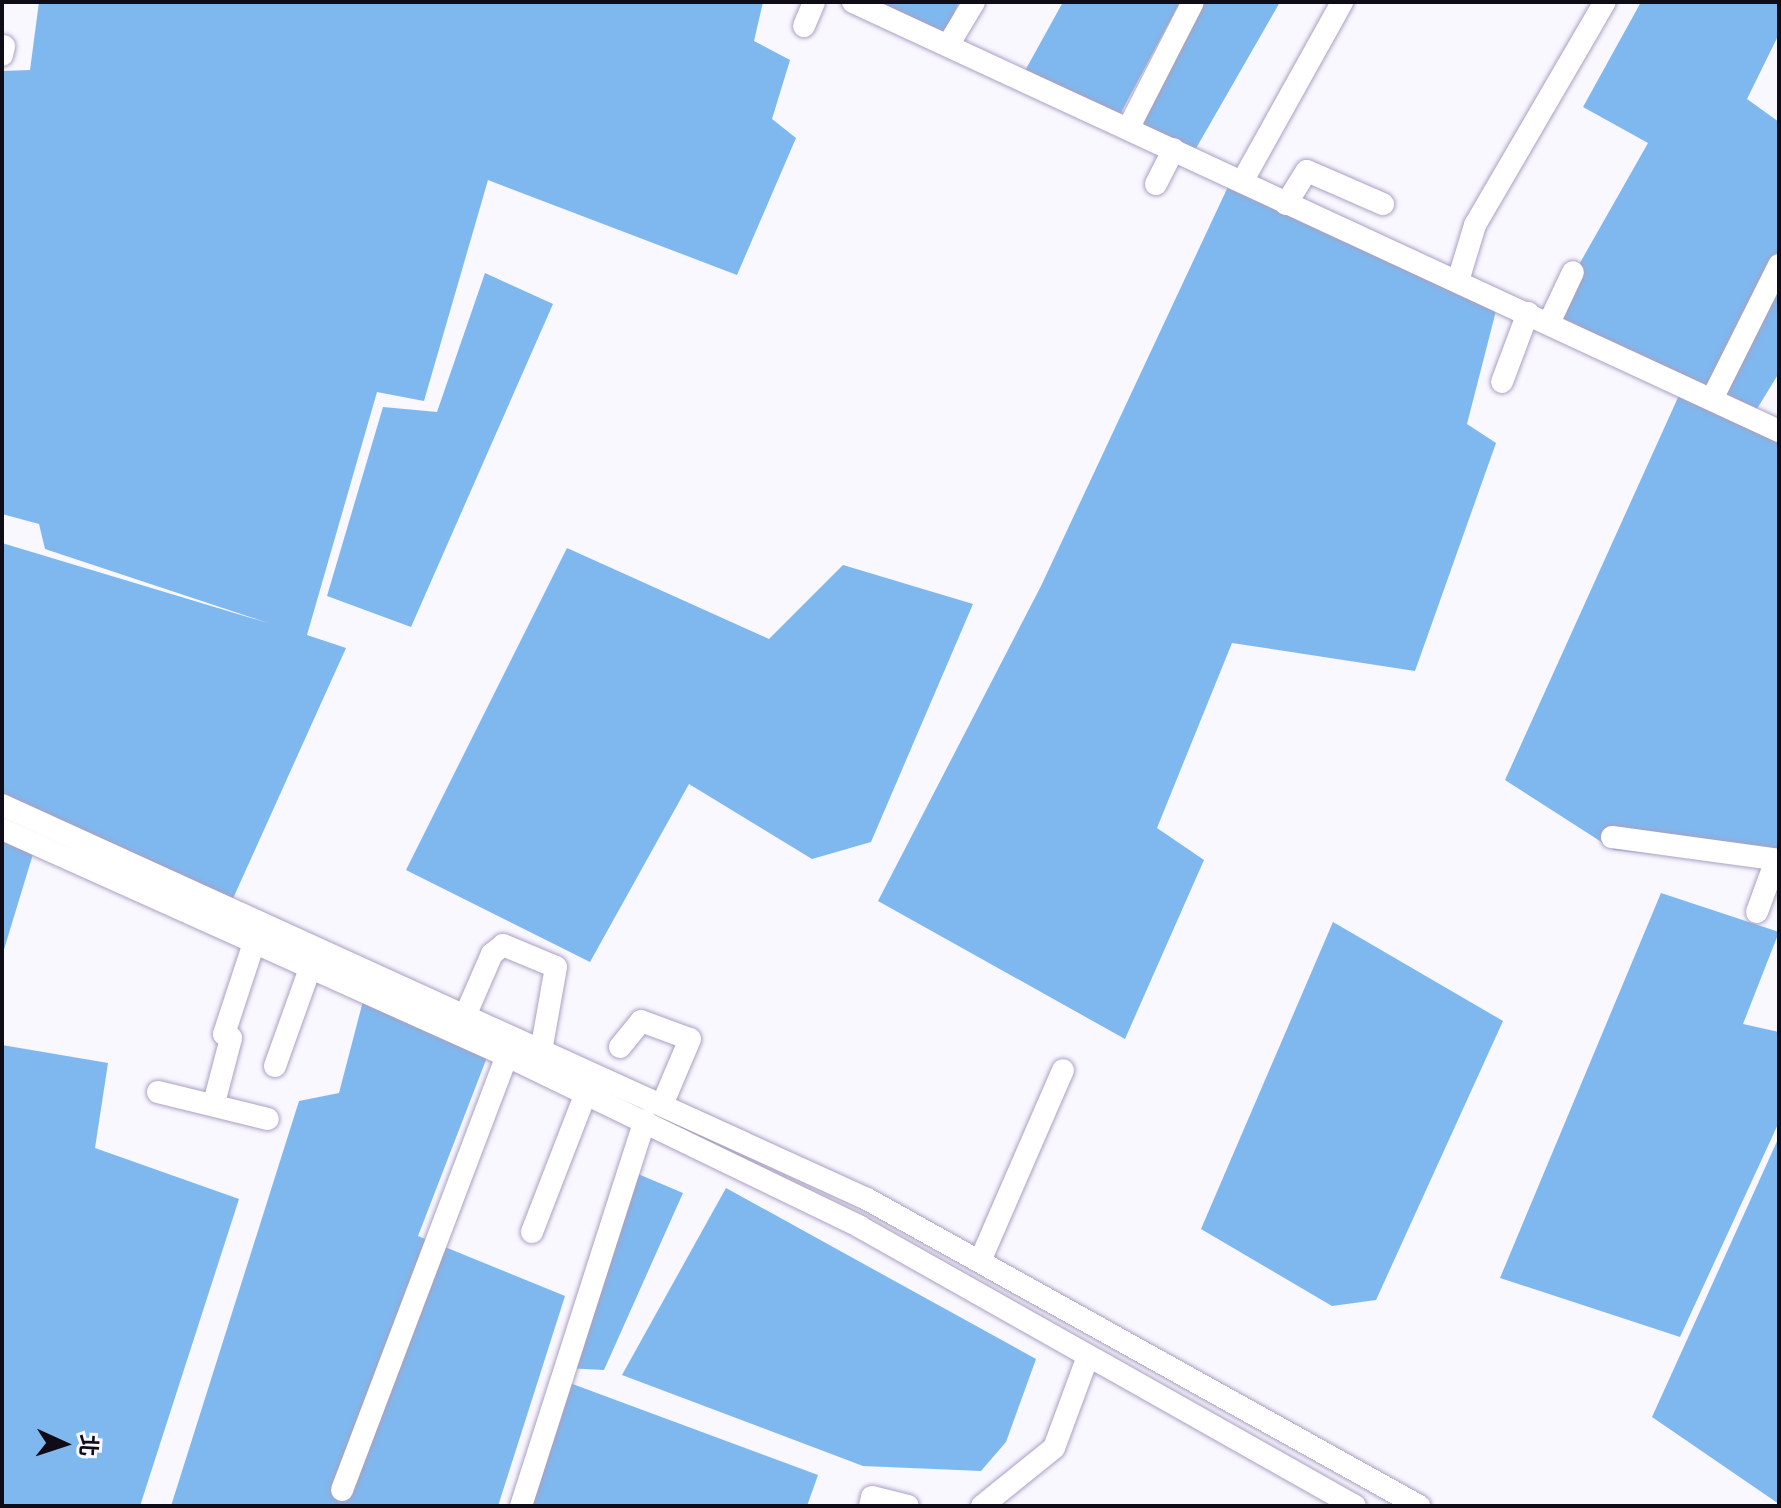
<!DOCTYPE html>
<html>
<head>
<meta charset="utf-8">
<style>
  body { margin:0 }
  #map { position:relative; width:1781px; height:1508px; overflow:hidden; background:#f9f7ff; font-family:Poppins,"Noto Sans TC",sans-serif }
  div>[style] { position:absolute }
  .water>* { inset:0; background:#7fb8ee }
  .roads { filter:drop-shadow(0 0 2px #aaa0c2) drop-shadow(0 0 2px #aaa0c2) }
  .minor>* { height:22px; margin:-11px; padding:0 11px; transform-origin:11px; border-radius:11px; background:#fff }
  span { translate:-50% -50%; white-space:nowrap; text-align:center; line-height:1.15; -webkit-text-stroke:6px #f9f7ff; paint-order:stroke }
  .frame { position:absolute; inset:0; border:4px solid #0f0b17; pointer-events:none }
  .north { position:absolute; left:24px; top:1404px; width:80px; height:80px; -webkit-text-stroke:6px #f9f7ff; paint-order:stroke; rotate:93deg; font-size:22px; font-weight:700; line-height:32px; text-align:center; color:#0f0b17 }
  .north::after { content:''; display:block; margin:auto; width:28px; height:36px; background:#0f0b17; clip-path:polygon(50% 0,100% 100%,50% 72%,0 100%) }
</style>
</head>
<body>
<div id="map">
  <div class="water">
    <i style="clip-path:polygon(39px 2px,763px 2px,754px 41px,790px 60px,772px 119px,796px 138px,737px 275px,488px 180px,424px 401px,377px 392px,307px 635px,346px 648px,226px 914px,40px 831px,2px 956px,2px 543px,268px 623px,45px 549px,39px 524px,2px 514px,2px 71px,30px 70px)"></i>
    <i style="clip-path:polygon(859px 2px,959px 2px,942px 41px)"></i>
    <i style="clip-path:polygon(1063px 2px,1180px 2px,1116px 122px,1021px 78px)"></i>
    <i style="clip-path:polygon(1203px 2px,1280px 2px,1191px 157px,1132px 129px)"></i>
    <i style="clip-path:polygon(1641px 2px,1779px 2px,1779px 34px,1747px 99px,1779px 122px,1779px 279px,1732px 373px,1779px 291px,1779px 373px,1755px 412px,1779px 434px,1779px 867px,1614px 850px,1505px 780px,1685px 382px,1547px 321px,1648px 143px,1583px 107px)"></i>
    <i style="clip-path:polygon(1233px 176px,1499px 299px,1467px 424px,1496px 443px,1415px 671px,1232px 643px,1157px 828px,1204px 860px,1125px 1039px,878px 901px,1041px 586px)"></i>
    <i style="clip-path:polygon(485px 273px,553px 304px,411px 627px,327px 596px,383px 407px,437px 412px)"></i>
    <i style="clip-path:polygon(567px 548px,769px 639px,843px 565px,973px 604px,871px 842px,812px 859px,689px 784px,590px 962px,406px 870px)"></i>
    <i style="clip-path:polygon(1661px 893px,1779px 932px,1743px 1024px,1779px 1032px,1779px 1122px,1680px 1337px,1500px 1278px)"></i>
    <i style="clip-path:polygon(1333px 922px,1503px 1021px,1376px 1300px,1332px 1306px,1201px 1229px)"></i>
    <i style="clip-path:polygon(369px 978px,496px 1034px,418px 1236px,565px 1296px,498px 1506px,171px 1506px,299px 1101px,339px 1093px)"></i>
    <i style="clip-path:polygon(2px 1045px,108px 1063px,95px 1148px,239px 1199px,140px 1506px,2px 1506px)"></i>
    <i style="clip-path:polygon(1779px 1137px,1779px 1504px,1652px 1417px)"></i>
    <i style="clip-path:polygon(624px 1168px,683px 1193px,604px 1370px,565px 1368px)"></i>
    <i style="clip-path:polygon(726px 1188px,1036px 1359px,1006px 1442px,981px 1471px,863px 1466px,622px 1375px)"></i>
    <i style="clip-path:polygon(559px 1379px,818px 1475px,807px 1506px,518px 1506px)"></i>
  </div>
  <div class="roads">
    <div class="minor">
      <i style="left:853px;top:2px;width:1021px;rotate:24.86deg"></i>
      <i style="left:804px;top:26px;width:26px;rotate:-67deg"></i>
      <i style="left:950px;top:42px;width:47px;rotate:-59deg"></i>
      <i style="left:2px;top:55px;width:9px;rotate:-77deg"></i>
      <i style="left:1129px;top:127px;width:140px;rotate:-62.9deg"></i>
      <i style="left:1242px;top:182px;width:206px;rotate:-60.9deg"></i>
      <i style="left:1156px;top:184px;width:39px;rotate:-63deg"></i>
      <i style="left:1286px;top:204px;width:39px;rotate:-58deg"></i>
      <i style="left:1307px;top:171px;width:83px;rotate:23.5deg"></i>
      <i style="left:1458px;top:281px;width:59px;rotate:-73.1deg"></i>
      <i style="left:1475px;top:225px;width:258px;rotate:-59.8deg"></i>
      <i style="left:1549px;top:323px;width:56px;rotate:-64.8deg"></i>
      <i style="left:1502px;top:382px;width:74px;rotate:-69.4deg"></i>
      <i style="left:1712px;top:399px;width:150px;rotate:-63.4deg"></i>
      <i style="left:2px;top:805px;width:951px;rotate:24.49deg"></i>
      <i style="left:867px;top:1199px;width:632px;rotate:29.08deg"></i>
      <i style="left:2px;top:829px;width:554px;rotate:24.2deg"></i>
      <i style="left:507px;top:1056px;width:392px;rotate:25.8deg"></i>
      <i style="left:860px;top:1227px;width:568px;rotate:29.41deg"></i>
      <i style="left:1612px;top:837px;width:169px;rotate:7.8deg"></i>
      <i style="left:1757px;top:912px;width:55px;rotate:-69.9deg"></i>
      <i style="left:465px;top:1016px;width:68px;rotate:-66.5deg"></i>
      <i style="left:492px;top:954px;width:14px;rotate:-39deg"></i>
      <i style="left:503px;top:945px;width:57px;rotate:22.5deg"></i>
      <i style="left:556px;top:967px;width:85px;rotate:100.1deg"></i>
      <i style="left:620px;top:1047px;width:33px;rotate:-51deg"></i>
      <i style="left:641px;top:1021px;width:52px;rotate:20.2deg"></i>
      <i style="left:690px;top:1039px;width:72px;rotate:113deg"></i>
      <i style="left:275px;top:1066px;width:104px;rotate:-70.3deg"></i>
      <i style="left:158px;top:1092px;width:113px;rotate:13.8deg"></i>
      <i style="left:214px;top:1103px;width:67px;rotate:-75.3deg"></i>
      <i style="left:231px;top:1038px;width:8px;rotate:-150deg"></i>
      <i style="left:224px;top:1034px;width:96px;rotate:-71.8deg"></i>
      <i style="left:532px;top:1232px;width:149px;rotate:-68.8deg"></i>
      <i style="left:980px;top:1261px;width:208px;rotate:-66.5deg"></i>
      <i style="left:342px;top:1490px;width:464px;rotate:-69.2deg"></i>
      <i style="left:521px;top:1506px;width:405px;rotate:-72.2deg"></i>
      <i style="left:870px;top:1506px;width:9px;rotate:-77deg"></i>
      <i style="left:872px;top:1497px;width:37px;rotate:14deg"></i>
      <i style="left:982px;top:1506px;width:92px;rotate:-38.9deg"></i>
      <i style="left:1054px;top:1448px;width:98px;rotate:-69.7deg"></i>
    </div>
  </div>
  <div class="frame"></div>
  <div class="north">北</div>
</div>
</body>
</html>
